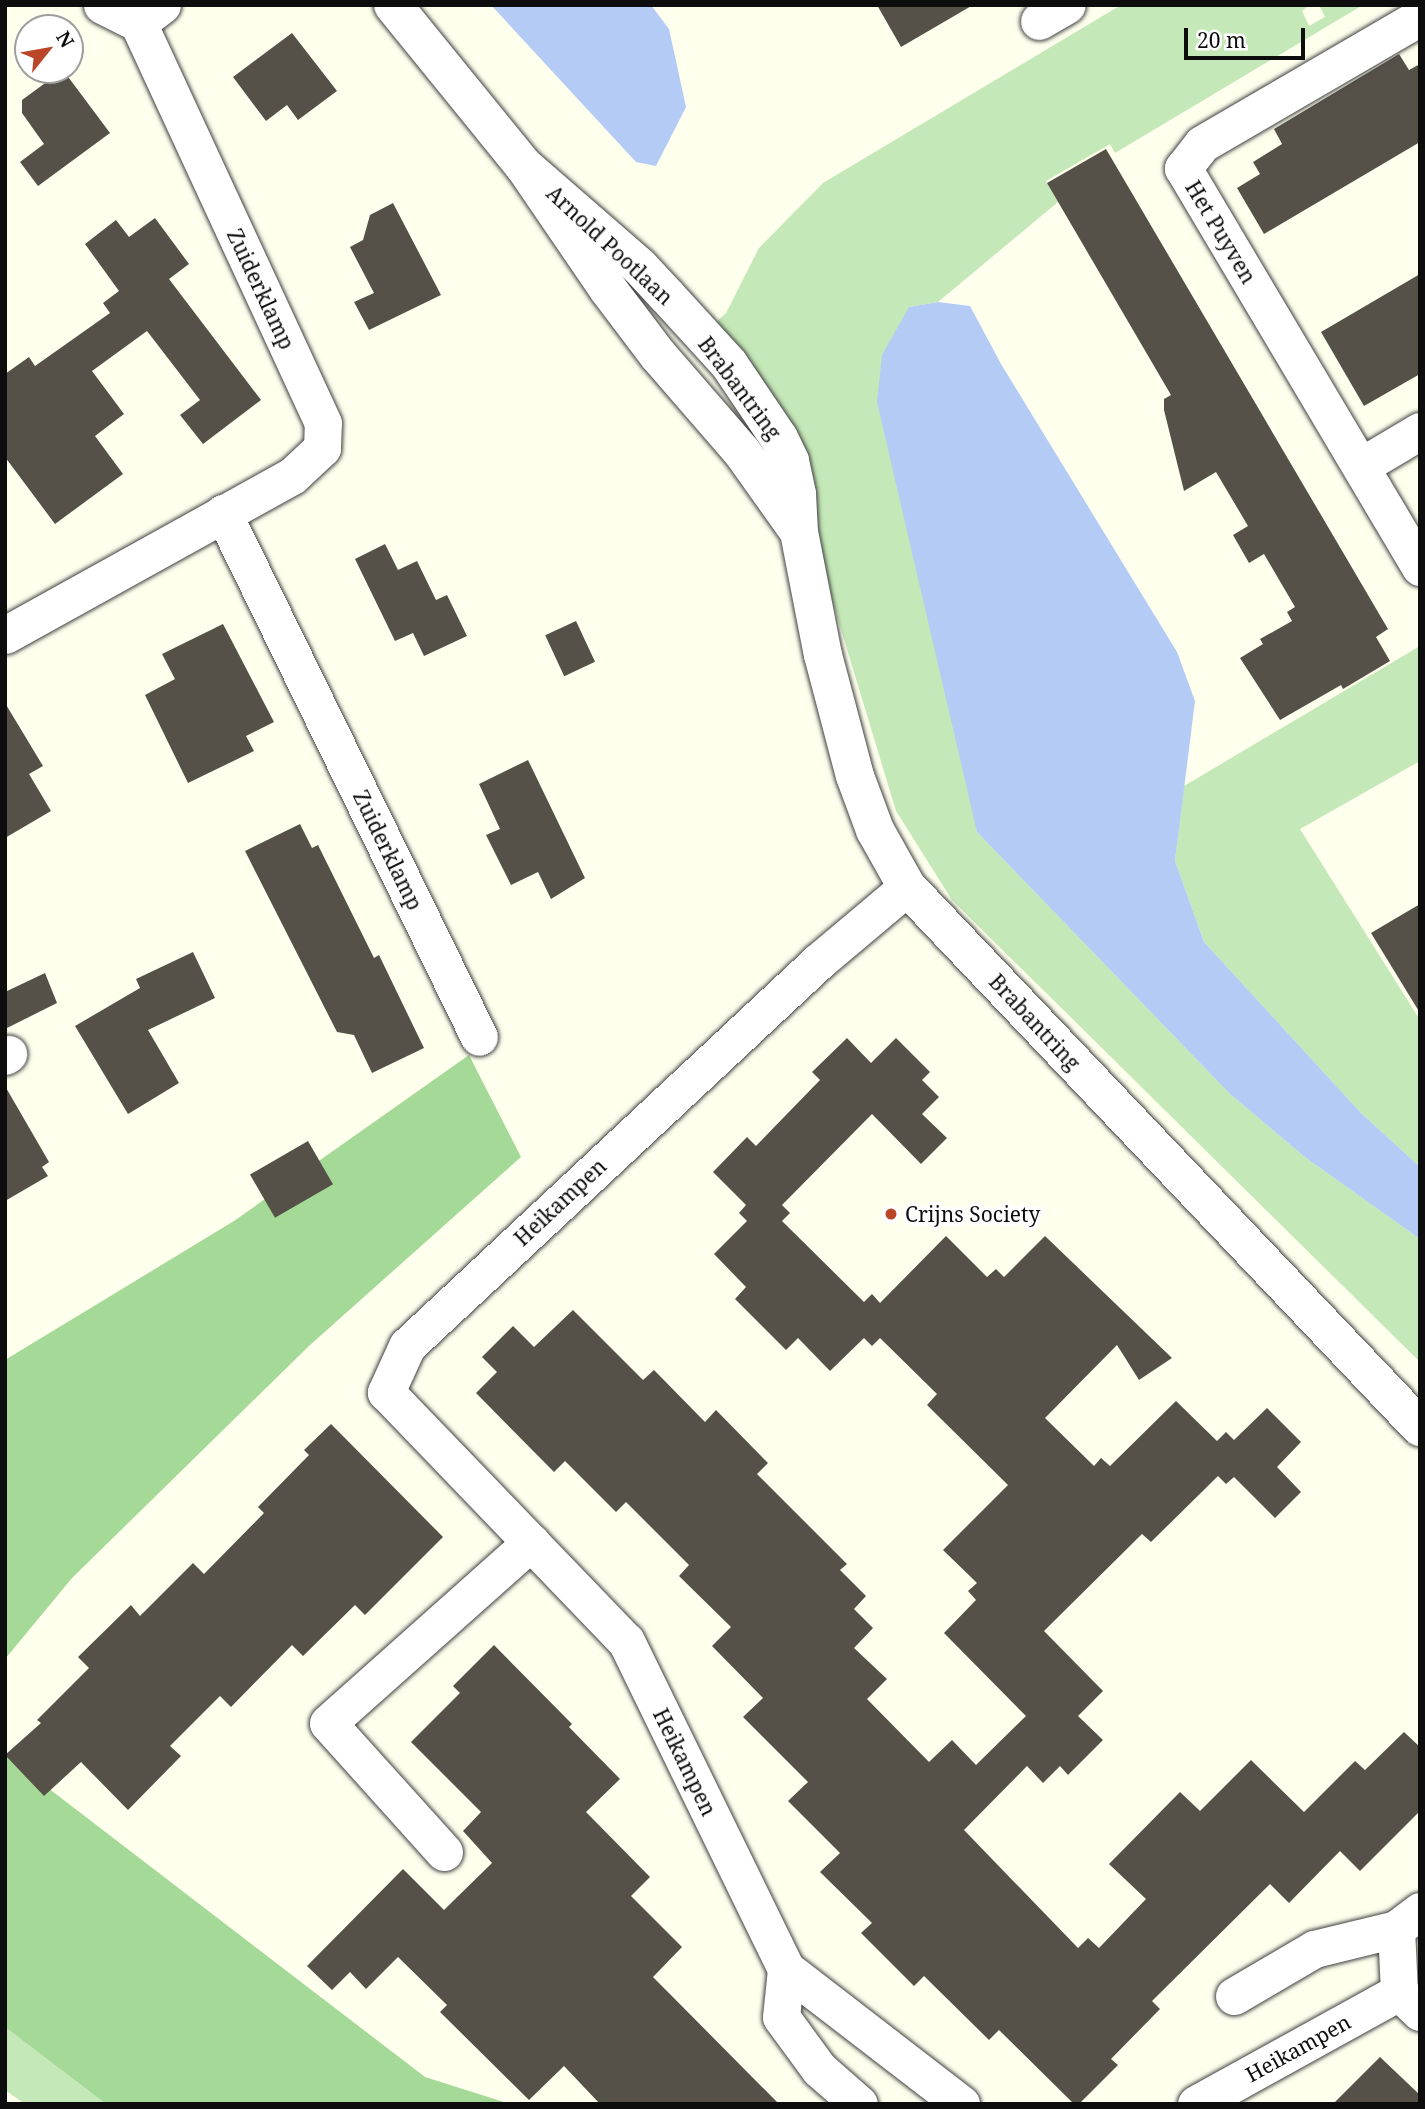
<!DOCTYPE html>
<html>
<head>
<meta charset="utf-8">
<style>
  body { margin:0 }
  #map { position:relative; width:1425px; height:2109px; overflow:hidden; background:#feffed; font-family:"Noto Serif",serif }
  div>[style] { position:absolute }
  .green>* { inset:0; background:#c4e8b7 }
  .forest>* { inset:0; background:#a4d997 }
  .water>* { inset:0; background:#b3cbf5 }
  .building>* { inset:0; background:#555149; transform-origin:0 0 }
  .roads { filter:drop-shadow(0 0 2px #404040) drop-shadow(0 0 2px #404040) }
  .minor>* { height:37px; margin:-18.5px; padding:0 18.5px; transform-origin:18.5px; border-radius:18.5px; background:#fff }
  .tertiary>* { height:38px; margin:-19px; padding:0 19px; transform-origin:19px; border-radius:19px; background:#fff }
  .dots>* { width:19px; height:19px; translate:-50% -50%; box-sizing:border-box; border:4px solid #fff; border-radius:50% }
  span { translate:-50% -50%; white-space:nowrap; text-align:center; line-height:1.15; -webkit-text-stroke:7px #fff; paint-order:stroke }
  .street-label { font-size:21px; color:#0d0d0d }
  .poi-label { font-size:21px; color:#0d0d0d }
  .left { translate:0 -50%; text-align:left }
  .frame { position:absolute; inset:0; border:7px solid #0d0d0d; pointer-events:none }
  .north { position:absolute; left:14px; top:14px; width:70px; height:70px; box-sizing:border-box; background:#fff; border:2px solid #9e9e9e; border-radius:50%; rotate:59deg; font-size:19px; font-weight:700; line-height:28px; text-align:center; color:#0d0d0d }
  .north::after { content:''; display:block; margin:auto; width:24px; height:32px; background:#ba4527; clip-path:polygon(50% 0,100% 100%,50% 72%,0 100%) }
  .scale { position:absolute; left:1184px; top:28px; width:121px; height:32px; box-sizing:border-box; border:4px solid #0d0d0d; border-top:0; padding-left:9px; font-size:21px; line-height:24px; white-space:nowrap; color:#0d0d0d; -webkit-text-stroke:5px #fff; paint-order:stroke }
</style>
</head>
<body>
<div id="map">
  <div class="green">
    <i style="clip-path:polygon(1121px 5px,1310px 5px,1302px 11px,1309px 26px,1325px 17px,1319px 5px,1363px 5px,1115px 153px,1110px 144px,1046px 181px,1058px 202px,938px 302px,909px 307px,977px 832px,1230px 1094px,1306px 1158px,1420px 1239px,1420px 1362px,952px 900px,896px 811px,824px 573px,712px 326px,726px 313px,759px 248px,823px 183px)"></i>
    <i style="clip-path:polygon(1420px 646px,1420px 761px,1300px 829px,1420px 1020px,1420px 1167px,1361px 1113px,1204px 942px,1175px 861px,1184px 786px)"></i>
    <i style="clip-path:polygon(5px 2027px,106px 2104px,25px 2104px,5px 2090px)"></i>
  </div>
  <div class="forest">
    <i style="clip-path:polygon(469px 1055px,521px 1157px,310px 1345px,72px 1578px,5px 1659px,5px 1360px,234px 1221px)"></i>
    <i style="clip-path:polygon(5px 1755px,425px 2077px,510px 2104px,106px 2104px,5px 2027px)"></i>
  </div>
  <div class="water">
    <i style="clip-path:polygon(491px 5px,651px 5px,669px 29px,686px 107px,656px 166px,636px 162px)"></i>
    <i style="clip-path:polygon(938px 302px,970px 306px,1001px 364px,1177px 652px,1195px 701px,1175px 861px,1204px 942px,1361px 1113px,1420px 1167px,1420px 1239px,1306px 1158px,1230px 1094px,977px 832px,877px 402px,882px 355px,909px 307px)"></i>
  </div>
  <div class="building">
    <i style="clip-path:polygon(877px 5px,973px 5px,901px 47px)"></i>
    <i style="clip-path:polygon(292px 33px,337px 91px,298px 120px,287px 105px,266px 121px,233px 77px)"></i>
    <i style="clip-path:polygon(1399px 54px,1409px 70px,1420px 64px,1420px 142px,1264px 234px,1237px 188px,1260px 174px,1253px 162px,1282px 144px,1274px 129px)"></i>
    <i style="clip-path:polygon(63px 70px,110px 133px,38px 186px,20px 162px,44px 144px,22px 113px,22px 100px)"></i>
    <i style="clip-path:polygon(1106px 149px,1388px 629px,1376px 637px,1390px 661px,1343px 689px,1341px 685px,1280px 720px,1240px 658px,1263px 644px,1260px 639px,1292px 621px,1287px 612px,1295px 607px,1264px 554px,1249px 563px,1233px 535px,1248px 526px,1216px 472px,1184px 491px,1164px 410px,1164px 399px,1171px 395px,1047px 183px)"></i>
    <i style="clip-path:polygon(393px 203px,441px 295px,369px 330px,354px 302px,374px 293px,350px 247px,363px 240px,370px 215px)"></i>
    <i style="clip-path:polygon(155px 218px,189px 264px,169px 279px,261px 400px,203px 444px,180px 415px,200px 400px,147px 331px,92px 371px,124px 414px,95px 436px,123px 474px,55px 524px,5px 457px,5px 374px,29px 357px,35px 366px,110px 313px,103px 303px,119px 291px,85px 244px,116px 220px,129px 237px)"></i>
    <i style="clip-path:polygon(1420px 274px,1420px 374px,1364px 406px,1321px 332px)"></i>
    <i style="clip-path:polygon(385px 544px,398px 570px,417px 561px,436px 600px,447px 595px,467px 636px,424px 656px,413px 633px,395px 641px,355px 559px)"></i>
    <i style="left:576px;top:621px;width:45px;height:34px;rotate:65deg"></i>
    <i style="clip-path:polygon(223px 624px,274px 722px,246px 736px,254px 751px,188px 783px,145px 695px,175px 679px,162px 654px)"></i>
    <i style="clip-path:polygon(5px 703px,43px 766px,29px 774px,51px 811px,5px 838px)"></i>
    <i style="clip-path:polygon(528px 760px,585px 878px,551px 899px,538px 872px,511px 885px,486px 835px,500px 829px,479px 784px)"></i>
    <i style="clip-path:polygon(300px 824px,312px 848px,318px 845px,374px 958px,379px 955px,424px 1048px,372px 1073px,354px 1035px,337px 1032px,245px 851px)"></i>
    <i style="clip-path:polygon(1420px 904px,1420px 1013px,1371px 933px)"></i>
    <i style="clip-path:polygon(193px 952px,215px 998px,148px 1030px,179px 1083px,128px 1114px,75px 1026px,140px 988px,136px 979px)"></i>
    <i style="clip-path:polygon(45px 973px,57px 1003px,5px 1029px,5px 992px)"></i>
    <i style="clip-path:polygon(847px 1038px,871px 1063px,896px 1038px,930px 1072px,922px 1080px,939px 1097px,922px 1114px,947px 1138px,921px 1164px,872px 1114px,782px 1205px,790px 1213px,782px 1221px,864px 1302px,872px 1294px,880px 1303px,946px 1236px,987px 1277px,996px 1269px,1004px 1277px,1045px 1236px,1172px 1358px,1139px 1380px,1117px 1345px,1045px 1418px,1094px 1466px,1101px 1458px,1110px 1466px,1176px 1401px,1217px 1441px,1226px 1432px,1234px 1440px,1267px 1408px,1301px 1442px,1277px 1467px,1301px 1492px,1275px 1518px,1234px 1477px,1226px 1484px,1218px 1476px,1151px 1542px,1142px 1534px,1044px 1631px,1103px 1691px,1078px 1716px,1103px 1740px,1068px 1775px,1060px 1766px,1043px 1783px,1027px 1766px,964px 1830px,1078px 1948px,1088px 1938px,1099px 1948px,1146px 1899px,1109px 1864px,1180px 1792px,1200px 1811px,1251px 1760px,1304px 1812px,1355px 1761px,1365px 1770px,1404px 1732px,1420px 1747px,1420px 1811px,1360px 1871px,1340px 1851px,1289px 1903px,1270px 1884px,1152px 2001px,1160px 2009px,1111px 2059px,1118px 2065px,1079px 2104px,1074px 2104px,999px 2030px,989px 2040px,924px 1976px,914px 1986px,861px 1933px,872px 1923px,820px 1872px,840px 1853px,788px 1801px,808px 1782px,743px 1717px,763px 1698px,712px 1646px,731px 1627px,679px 1576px,689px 1565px,626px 1502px,616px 1512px,565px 1461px,554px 1472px,476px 1393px,497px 1372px,482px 1357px,513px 1326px,534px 1347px,573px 1310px,643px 1380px,654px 1370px,705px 1422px,716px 1410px,768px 1463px,757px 1474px,847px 1564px,840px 1570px,866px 1596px,854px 1609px,873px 1628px,854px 1648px,887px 1679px,867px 1699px,929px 1762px,952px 1740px,976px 1765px,1026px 1716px,944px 1633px,976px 1600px,968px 1591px,977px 1583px,943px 1550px,1008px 1485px,927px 1405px,937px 1394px,880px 1338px,872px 1346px,864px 1338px,830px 1371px,798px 1338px,786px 1350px,735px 1299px,746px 1287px,714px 1254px,747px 1221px,739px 1213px,746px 1205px,713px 1172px,747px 1137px,756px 1146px,820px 1080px,812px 1072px)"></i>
    <i style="clip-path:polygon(5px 1086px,49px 1162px,42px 1167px,48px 1176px,5px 1201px)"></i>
    <i style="left:308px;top:1141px;width:50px;height:67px;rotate:60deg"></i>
    <i style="clip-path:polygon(331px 1424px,443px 1537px,365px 1615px,355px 1605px,303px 1656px,292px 1645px,231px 1707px,220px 1696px,170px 1746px,181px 1756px,128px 1810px,81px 1762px,44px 1796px,5px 1755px,41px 1723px,37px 1720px,89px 1668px,78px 1657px,131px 1605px,140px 1616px,193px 1563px,204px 1574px,264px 1513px,258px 1507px,309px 1455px,304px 1450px)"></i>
    <i style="clip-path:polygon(494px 1645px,572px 1724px,569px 1727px,620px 1779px,586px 1812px,650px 1877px,631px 1896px,682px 1947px,653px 1977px,779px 2104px,600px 2104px,564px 2066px,529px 2100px,440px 2012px,447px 2005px,398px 1957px,366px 1989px,350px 1972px,332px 1990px,307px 1966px,403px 1869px,444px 1910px,492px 1863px,463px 1831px,481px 1812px,411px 1742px,460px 1693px,453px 1686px)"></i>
    <i style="clip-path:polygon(1380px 2057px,1420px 2095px,1420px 2104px,1333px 2104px)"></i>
  </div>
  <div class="roads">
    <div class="minor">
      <i style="left:102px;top:5px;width:40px;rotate:26.6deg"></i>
      <i style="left:1420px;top:17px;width:252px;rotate:149.8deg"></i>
      <i style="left:1202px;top:144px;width:31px;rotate:128deg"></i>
      <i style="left:1183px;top:168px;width:464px;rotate:59.3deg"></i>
      <i style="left:1039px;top:21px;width:32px;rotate:-30deg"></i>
      <i style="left:1361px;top:466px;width:69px;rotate:-30.7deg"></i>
      <i style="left:223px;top:513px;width:583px;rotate:63.96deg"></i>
      <i style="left:5px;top:635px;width:328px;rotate:-29deg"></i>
      <i style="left:292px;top:476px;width:41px;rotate:-43deg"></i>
      <i style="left:322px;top:448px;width:25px;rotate:-88deg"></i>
      <i style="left:323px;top:423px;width:441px;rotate:-114.8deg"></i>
      <i style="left:138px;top:23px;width:30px;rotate:-37deg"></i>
      <i style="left:907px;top:887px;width:116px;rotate:139.9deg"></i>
      <i style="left:818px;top:962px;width:562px;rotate:136.95deg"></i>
      <i style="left:407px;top:1346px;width:51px;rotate:114.5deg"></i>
      <i style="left:386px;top:1392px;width:346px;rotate:46.1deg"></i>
      <i style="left:626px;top:1641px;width:365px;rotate:64deg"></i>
      <i style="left:786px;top:1969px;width:221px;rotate:37.6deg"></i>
      <i style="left:5px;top:1056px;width:4px;rotate:-34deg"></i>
      <i style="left:444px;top:1852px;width:173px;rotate:-132deg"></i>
      <i style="left:328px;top:1723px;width:272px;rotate:-41.7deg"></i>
      <i style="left:786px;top:1969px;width:48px;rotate:95.9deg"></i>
      <i style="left:781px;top:2017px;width:64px;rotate:53.8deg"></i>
      <i style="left:819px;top:2069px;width:53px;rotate:41.2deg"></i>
      <i style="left:1399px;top:1992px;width:63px;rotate:-92.7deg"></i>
      <i style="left:1396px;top:1929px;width:30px;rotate:-37deg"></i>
      <i style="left:1234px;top:1996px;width:93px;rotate:-30.4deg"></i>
      <i style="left:1314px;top:1949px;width:84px;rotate:-13.7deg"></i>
      <i style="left:1196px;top:2104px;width:232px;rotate:-28.9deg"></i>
      <i style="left:1399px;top:1992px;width:29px;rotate:44deg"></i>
    </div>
    <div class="tertiary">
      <i style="left:393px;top:5px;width:208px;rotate:50.9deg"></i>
      <i style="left:524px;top:166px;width:149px;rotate:55.7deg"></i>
      <i style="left:608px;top:289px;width:83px;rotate:52.9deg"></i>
      <i style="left:658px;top:355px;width:128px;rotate:49.1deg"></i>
      <i style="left:742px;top:452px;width:93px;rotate:54.6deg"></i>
      <i style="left:524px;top:166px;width:152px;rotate:41deg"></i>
      <i style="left:639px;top:266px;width:41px;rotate:47deg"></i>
      <i style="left:667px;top:296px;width:92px;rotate:47.6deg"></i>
      <i style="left:729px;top:364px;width:89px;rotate:56deg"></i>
      <i style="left:779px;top:438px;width:25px;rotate:64deg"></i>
      <i style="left:790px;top:461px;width:34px;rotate:78deg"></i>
      <i style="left:797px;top:494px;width:38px;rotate:87deg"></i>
      <i style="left:799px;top:532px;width:125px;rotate:79deg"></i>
      <i style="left:823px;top:655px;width:125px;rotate:75.2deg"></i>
      <i style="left:855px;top:776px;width:58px;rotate:69.7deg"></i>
      <i style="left:875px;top:830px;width:65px;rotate:60.7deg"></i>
      <i style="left:907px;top:887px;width:745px;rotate:46.47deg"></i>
    </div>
  </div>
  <div class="dots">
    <i style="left:891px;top:1214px;background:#ba4527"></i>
  </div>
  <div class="street-label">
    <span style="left:1221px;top:232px;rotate:59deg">Het Puyven</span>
    <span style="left:610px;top:245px;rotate:43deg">Arnold Pootlaan</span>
    <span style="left:261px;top:289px;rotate:65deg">Zuiderklamp</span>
    <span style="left:740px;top:388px;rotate:53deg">Brabantring</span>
    <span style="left:388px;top:850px;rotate:64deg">Zuiderklamp</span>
    <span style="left:1035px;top:1022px;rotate:47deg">Brabantring</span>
    <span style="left:560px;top:1202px;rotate:-43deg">Heikampen</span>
    <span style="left:685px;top:1762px;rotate:64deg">Heikampen</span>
    <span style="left:1298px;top:2048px;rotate:-29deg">Heikampen</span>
  </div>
  <div class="poi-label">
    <span class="left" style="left:905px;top:1214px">Crijns Society</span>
  </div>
  <div class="frame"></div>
  <div class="north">N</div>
  <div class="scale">20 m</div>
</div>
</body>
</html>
